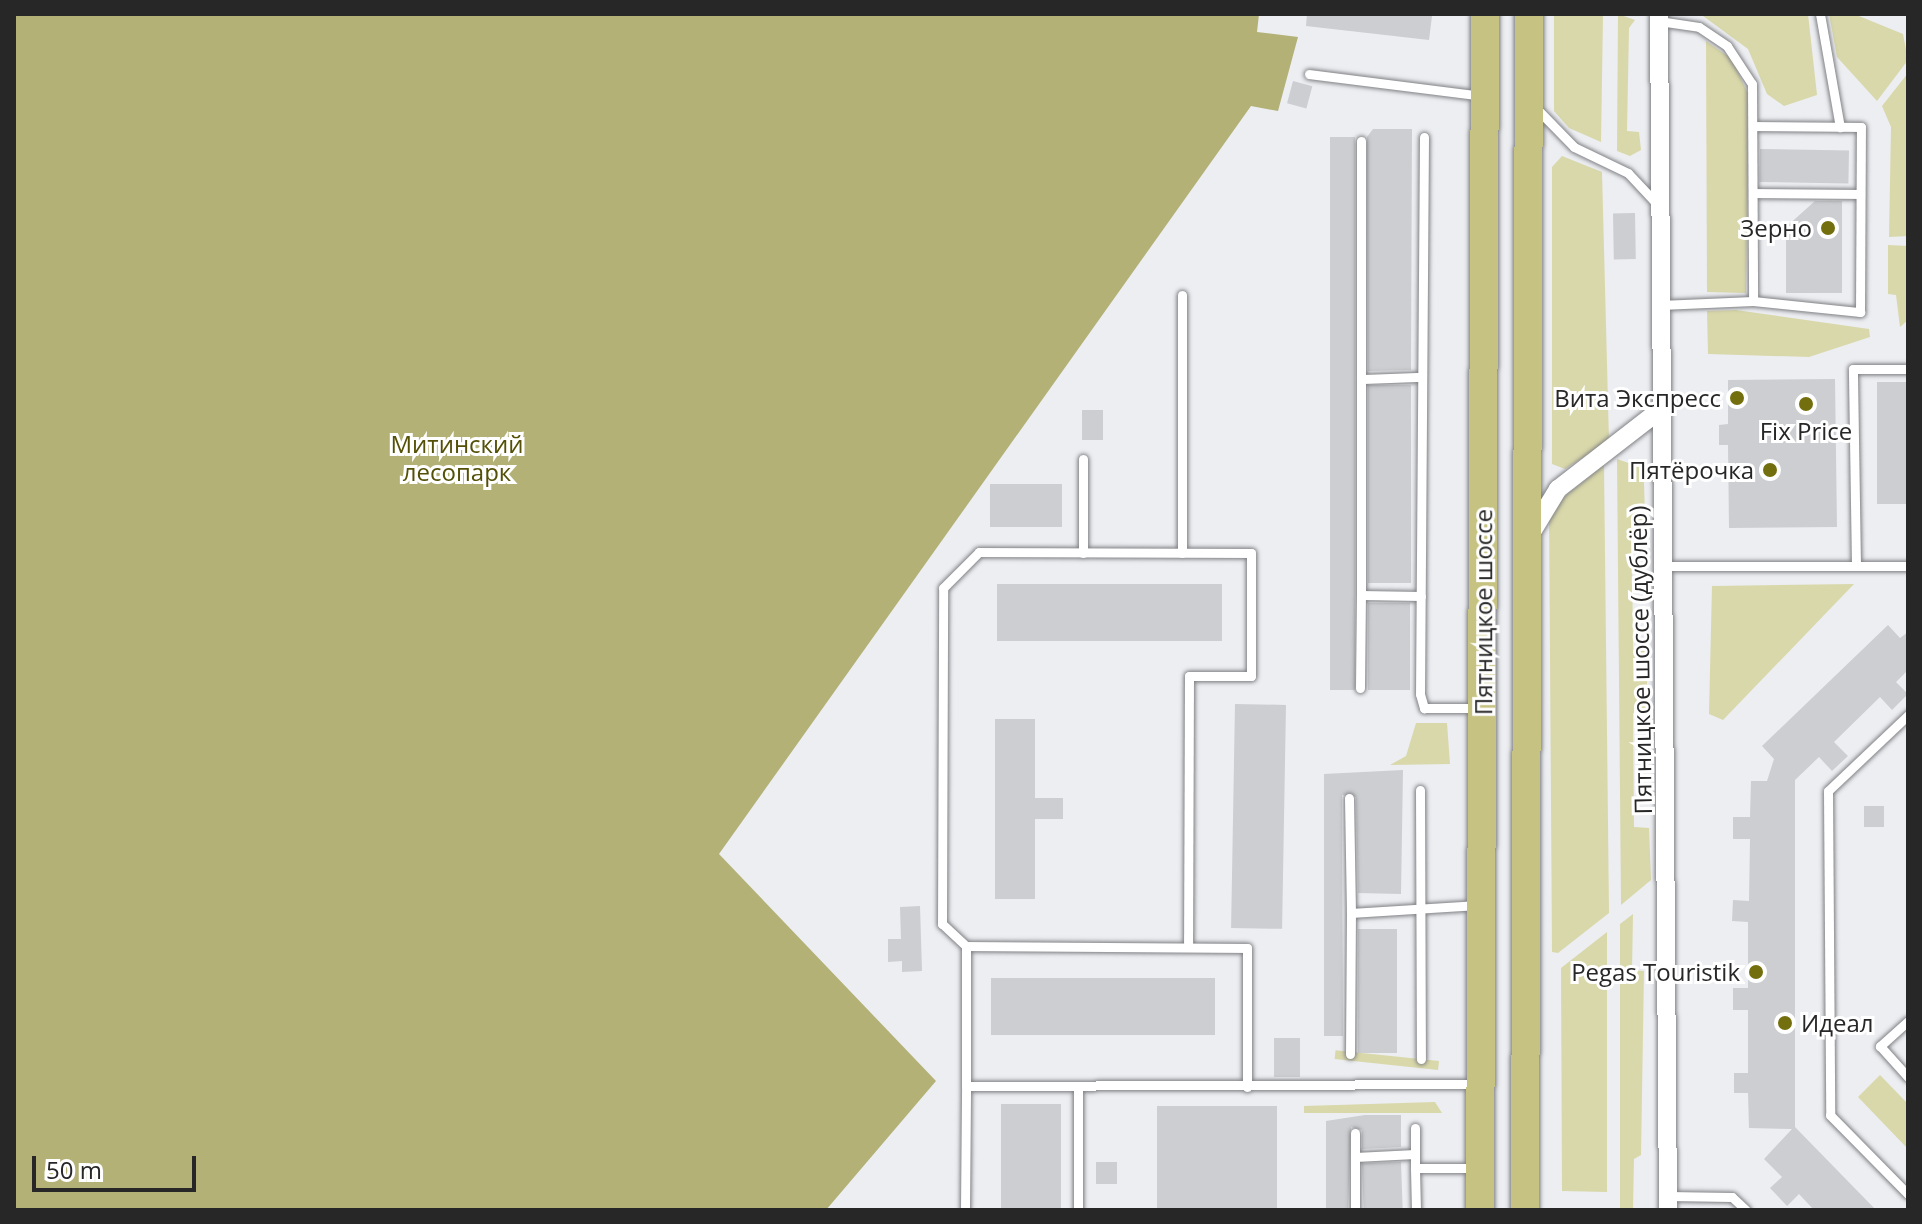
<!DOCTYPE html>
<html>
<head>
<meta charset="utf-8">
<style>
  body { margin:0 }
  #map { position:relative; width:1922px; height:1224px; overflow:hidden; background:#eceef2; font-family:"Open Sans",sans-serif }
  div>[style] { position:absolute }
  .green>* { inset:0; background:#d9d8aa; transform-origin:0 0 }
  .forest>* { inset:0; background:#b3b176 }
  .building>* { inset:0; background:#ccced1; transform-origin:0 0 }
  .roads { filter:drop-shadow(0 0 2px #808184) drop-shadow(0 0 2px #808184) }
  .service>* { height:9px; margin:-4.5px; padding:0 4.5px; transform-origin:4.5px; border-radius:4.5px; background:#fff }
  .minor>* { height:18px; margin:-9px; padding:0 9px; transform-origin:9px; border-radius:9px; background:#fff }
  .primary>* { height:28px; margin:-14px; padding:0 14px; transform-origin:14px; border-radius:14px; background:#c6c281 }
  .dots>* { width:22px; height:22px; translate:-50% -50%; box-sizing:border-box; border:4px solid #fff; border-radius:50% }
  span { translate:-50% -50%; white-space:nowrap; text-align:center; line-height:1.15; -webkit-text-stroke:6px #fff; paint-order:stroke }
  .poi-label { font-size:24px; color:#272728 }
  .right { translate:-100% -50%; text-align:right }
  .left { translate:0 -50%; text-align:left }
  .park-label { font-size:24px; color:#545007 }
  .street-label { font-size:24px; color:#272728 }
  .frame { position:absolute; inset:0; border:16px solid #272728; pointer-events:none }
  .scale { position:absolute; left:32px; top:1156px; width:164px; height:36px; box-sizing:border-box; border:4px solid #272728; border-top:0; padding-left:10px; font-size:24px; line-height:28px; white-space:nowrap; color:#272728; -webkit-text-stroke:6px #fff; paint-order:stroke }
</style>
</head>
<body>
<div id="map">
  <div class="green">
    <i style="clip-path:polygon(1554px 14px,1603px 14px,1601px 142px,1569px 128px,1554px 111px)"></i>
    <i style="clip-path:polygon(1618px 14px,1635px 20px,1629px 28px,1627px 131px,1639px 132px,1641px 150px,1630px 156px,1617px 151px)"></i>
    <i style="clip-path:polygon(1808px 14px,1817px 95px,1784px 106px,1767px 94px,1748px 49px,1703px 16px)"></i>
    <i style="clip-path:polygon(1829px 14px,1854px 14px,1903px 34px,1908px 60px,1877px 101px,1837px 57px)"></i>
    <i style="clip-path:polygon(1706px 41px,1732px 59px,1749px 96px,1746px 293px,1707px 292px)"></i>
    <i style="clip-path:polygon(1908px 73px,1908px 236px,1889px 237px,1891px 127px,1882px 106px)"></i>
    <i style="clip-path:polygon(1562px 156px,1602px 172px,1609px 441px,1565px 469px,1552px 464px,1552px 167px)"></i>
    <i style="clip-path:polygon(1888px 245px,1908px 246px,1908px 320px,1900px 327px,1896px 295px,1888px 294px)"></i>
    <i style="clip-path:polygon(1736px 310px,1869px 329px,1870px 337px,1809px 357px,1708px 354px,1707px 311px)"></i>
    <i style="clip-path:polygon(1617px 459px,1640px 467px,1644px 483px,1646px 549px,1632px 550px,1633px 648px,1647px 649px,1647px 712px,1633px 713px,1634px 827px,1649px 828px,1651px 880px,1621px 905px)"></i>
    <i style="clip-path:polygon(1604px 465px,1609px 913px,1558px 953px,1552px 952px,1549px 509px)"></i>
    <i style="clip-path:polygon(1854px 584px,1723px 720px,1709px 714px,1712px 586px)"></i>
    <i style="clip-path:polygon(1416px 723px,1447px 723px,1450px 764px,1390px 765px,1406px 756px)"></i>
    <i style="clip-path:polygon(1633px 914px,1632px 970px,1644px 971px,1641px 1155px,1634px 1159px,1633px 1210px,1620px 1210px,1620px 924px)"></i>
    <i style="clip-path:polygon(1607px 932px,1607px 1192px,1562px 1191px,1561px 968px)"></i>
    <i style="left:1439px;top:1061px;width:9px;height:104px;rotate:96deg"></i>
    <i style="clip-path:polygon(1880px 1075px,1908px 1104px,1908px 1149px,1858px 1097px)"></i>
    <i style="clip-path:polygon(1435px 1102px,1442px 1113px,1304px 1113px,1304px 1106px)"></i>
  </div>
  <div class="forest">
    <i style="clip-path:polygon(14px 14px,1259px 14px,1257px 32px,1298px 37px,1278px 111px,1251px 106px,719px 854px,936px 1081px,826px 1210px,14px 1210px)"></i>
  </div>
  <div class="building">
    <i style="clip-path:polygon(1307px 14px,1432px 16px,1429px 40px,1306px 26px)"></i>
    <i style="left:1293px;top:81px;width:20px;height:23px;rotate:15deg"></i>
    <i style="clip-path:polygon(1373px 129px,1412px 129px,1411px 370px,1368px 371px,1367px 137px)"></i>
    <i style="left:1330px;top:137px;width:25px;height:553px"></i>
    <i style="left:1760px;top:149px;width:89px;height:33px;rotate:1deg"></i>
    <i style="clip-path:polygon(1815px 201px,1842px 201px,1842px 293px,1786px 293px,1786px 227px)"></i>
    <i style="left:1635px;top:213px;width:46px;height:22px;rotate:89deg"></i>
    <i style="clip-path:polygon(1835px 379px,1837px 527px,1729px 528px,1728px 445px,1719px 445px,1719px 425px,1728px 424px,1728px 380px)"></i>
    <i style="left:1908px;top:382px;width:122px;height:31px;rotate:90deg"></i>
    <i style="left:1411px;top:385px;width:198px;height:43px;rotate:90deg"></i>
    <i style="left:1082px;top:410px;width:21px;height:30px"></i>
    <i style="left:990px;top:484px;width:72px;height:43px"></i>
    <i style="left:997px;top:584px;width:225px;height:57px"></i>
    <i style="left:1368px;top:603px;width:42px;height:87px"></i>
    <i style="clip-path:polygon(1888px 625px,1900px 638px,1908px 632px,1908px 670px,1896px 682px,1908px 694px,1892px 710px,1880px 697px,1834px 742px,1848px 756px,1832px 771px,1819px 757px,1795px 780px,1795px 1127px,1876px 1210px,1814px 1210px,1799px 1194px,1787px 1206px,1770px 1188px,1782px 1177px,1764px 1159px,1792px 1129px,1749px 1128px,1748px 1093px,1734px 1093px,1734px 1073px,1748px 1073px,1748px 1010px,1733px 1010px,1733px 988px,1748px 988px,1748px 922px,1732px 921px,1733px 900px,1749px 901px,1750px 839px,1733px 839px,1733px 817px,1750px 817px,1751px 781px,1767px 781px,1774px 759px,1762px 746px)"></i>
    <i style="left:1235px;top:704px;width:51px;height:224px;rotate:1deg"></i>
    <i style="clip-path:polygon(995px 719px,1035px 719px,1035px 798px,1063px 798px,1063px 819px,1035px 819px,1035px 899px,995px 899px)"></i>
    <i style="clip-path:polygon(1403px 770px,1401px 894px,1358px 893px,1356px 797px,1342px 795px,1343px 1036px,1324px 1036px,1324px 774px)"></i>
    <i style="left:1884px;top:806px;width:21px;height:20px;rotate:90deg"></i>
    <i style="clip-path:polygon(920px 906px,922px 971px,902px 972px,902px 961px,888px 962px,888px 939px,901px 939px,900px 907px)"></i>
    <i style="left:1358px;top:929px;width:39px;height:124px"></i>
    <i style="left:991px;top:978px;width:224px;height:57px"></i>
    <i style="left:1274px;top:1038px;width:26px;height:39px"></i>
    <i style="left:1001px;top:1104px;width:60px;height:106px"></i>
    <i style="left:1157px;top:1106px;width:120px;height:104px"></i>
    <i style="clip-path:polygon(1365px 1115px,1401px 1115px,1401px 1147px,1362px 1149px,1362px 1130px,1351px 1127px,1348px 1210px,1326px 1210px,1326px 1121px)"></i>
    <i style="left:1096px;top:1162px;width:21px;height:22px"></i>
    <i style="left:1401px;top:1162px;width:48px;height:39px;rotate:88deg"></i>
  </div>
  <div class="roads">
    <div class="service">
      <i style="left:1820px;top:14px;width:115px;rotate:80deg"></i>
      <i style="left:1659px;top:21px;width:40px;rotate:8.5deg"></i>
      <i style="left:1699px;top:27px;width:34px;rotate:34deg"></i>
      <i style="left:1727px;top:46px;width:45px;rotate:56.7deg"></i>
      <i style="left:1752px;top:84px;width:217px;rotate:89.7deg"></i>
      <i style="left:1309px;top:74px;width:174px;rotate:7.2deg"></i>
      <i style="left:1536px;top:108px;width:54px;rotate:45.7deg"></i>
      <i style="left:1574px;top:147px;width:60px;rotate:25.7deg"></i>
      <i style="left:1628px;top:173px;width:42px;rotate:46.9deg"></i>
      <i style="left:1424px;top:137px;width:557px;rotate:90.41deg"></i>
      <i style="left:1420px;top:694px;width:15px;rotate:74deg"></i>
      <i style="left:1424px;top:708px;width:55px"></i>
      <i style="left:1361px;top:141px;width:454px;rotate:90deg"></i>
      <i style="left:1361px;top:595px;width:60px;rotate:1deg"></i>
      <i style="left:1754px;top:193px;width:106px;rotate:0.5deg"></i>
      <i style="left:1660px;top:305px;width:93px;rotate:-2.5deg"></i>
      <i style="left:1753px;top:301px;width:108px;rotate:5.9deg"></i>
      <i style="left:1860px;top:312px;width:185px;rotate:-89.7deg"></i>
      <i style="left:1861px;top:127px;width:106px;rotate:-179.5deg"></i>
      <i style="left:1361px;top:379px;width:58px;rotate:-2deg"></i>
      <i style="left:1083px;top:553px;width:94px;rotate:-90deg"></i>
      <i style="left:1182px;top:553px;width:258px;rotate:-90deg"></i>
      <i style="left:1662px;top:566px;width:246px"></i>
      <i style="left:1856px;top:566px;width:197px;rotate:-90.9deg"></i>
      <i style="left:1853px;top:369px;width:55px"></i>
      <i style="left:1360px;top:688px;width:93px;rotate:-89.4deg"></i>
      <i style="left:1908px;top:715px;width:110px;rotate:136.5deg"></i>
      <i style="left:1828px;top:791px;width:324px;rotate:89.6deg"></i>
      <i style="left:1830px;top:1115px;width:111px;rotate:45.4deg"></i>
      <i style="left:1420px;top:790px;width:269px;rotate:89.8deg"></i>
      <i style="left:1349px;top:798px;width:115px;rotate:89deg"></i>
      <i style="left:966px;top:946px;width:33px;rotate:-137deg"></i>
      <i style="left:942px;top:924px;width:336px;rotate:-89.8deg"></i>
      <i style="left:943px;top:588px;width:51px;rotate:-45deg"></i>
      <i style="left:979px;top:552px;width:272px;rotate:0.2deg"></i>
      <i style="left:1251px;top:553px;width:123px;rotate:90deg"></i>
      <i style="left:1251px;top:676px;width:62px;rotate:180deg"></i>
      <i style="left:1189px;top:676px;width:271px;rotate:90.2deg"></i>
      <i style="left:1908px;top:1021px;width:38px;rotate:138deg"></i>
      <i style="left:1880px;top:1046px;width:42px;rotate:47.9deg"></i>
      <i style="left:1350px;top:1054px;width:141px;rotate:-89.6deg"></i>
      <i style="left:1351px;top:913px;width:127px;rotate:-3.6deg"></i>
      <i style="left:966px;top:1086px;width:140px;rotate:-90deg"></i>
      <i style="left:966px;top:946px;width:281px;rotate:0.4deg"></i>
      <i style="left:1247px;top:948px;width:139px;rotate:90deg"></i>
      <i style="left:1415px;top:1128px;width:40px;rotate:90deg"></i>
      <i style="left:1355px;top:1133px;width:77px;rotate:90deg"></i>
      <i style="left:1355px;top:1157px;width:60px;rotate:-2.9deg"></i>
      <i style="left:1668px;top:1196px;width:64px;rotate:0.9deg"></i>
      <i style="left:1732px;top:1197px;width:19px;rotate:43deg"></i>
      <i style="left:965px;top:1210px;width:124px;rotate:-89.5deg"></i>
      <i style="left:966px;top:1086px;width:512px;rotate:-0.22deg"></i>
      <i style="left:1078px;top:1210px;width:123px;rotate:-90deg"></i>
      <i style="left:1416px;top:1210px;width:42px;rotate:-91.4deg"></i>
      <i style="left:1415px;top:1168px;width:61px"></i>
    </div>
    <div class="minor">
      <i style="left:1659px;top:14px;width:1196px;rotate:89.57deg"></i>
      <i style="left:1530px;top:535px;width:54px;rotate:-58.7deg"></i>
      <i style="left:1558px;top:489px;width:130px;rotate:-37.8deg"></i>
    </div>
    <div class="primary">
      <i style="left:1480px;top:1210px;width:1196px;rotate:-89.76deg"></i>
      <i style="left:1525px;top:1210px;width:1196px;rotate:-89.81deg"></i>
    </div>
  </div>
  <div class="dots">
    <i style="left:1828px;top:228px;background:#746f0e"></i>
    <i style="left:1737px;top:398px;background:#746f0e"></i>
    <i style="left:1806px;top:404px;background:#746f0e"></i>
    <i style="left:1770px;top:470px;background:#746f0e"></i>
    <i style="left:1756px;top:972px;background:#746f0e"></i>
    <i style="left:1785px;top:1023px;background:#746f0e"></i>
  </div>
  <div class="poi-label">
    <span class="right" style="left:1812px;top:228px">Зерно</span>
    <span class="right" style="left:1721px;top:398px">Вита Экспресс</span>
    <span style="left:1806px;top:431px">Fix Price</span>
    <span class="right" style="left:1754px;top:470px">Пятёрочка</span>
    <span class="right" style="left:1740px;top:972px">Pegas Touristik</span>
    <span class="left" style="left:1801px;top:1023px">Идеал</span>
  </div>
  <div class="park-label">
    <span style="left:457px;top:458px">Митинский<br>лесопарк</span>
  </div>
  <div class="street-label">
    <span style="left:1483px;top:612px;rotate:-90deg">Пятницкое шоссе</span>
    <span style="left:1640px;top:660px;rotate:-91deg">Пятницкое шоссе (дублёр)</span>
  </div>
  <div class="frame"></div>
  <div class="scale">50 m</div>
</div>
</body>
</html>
